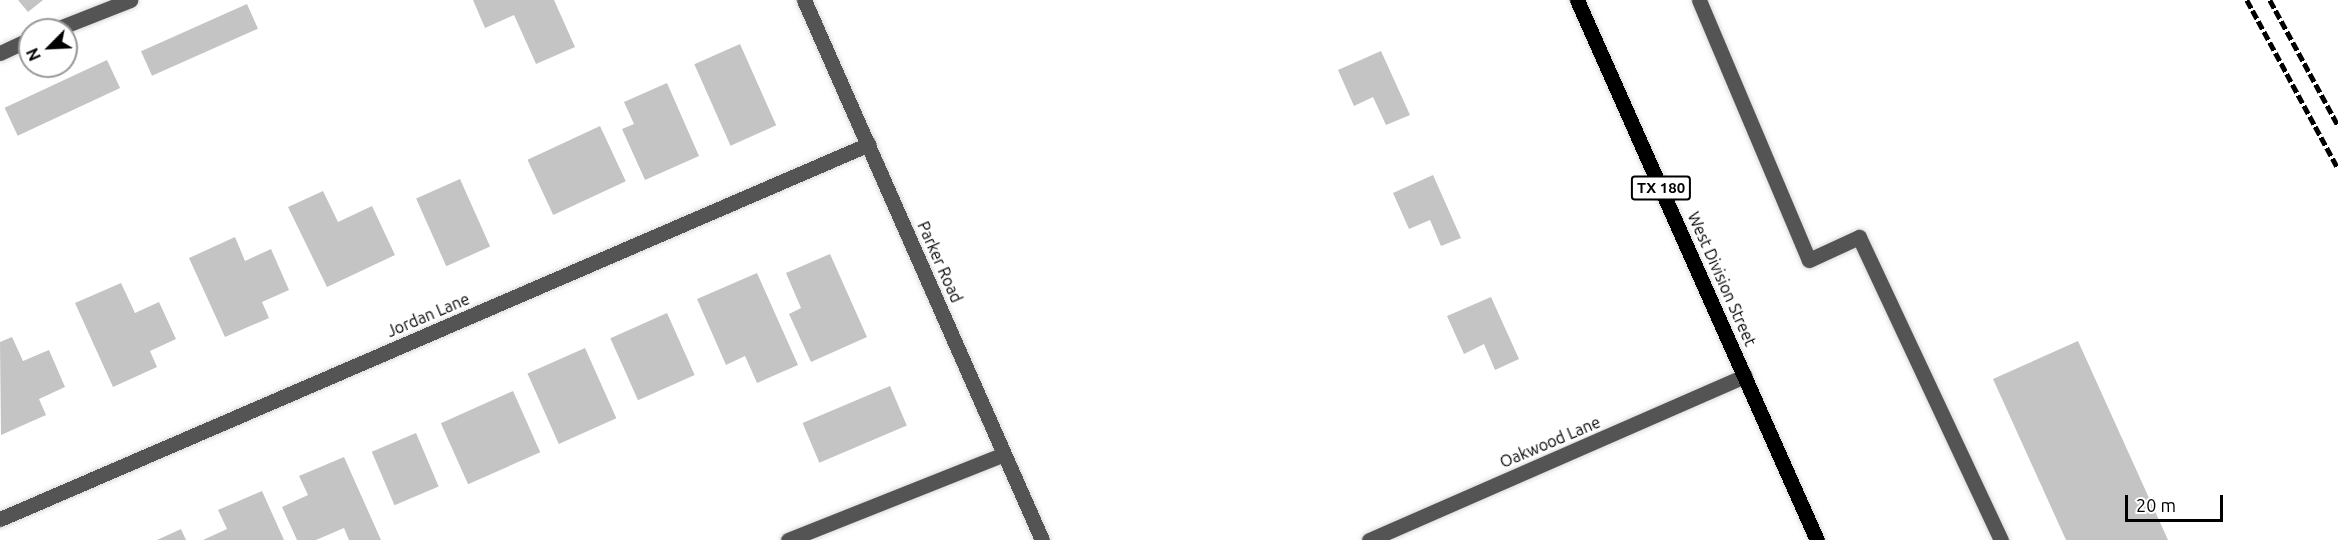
<!DOCTYPE html>
<html>
<head>
<meta charset="utf-8">
<style>
  body { margin:0 }
  #map { position:relative; width:2338px; height:540px; overflow:hidden; background:#fff; font-family:Ubuntu,sans-serif }
  div>[style] { position:absolute }
  .building>* { inset:0; background:#c4c4c4; transform-origin:0 0 }
  .roads { filter:drop-shadow(0 0 2px #dbdbdb) drop-shadow(0 0 2px #dbdbdb) }
  .minor>* { height:15px; margin:-7.5px; padding:0 7.5px; transform-origin:7.5px; border-radius:7.5px; background:#545454 }
  .major>* { height:15px; margin:-7.5px; padding:0 7.5px; transform-origin:7.5px; border-radius:7.5px; background:#000 }
  .rail>* { height:4.5px; margin-top:-2.25px; transform-origin:0; background:repeating-linear-gradient(90deg,#000 0 9px,transparent 0 12px) }
  span { translate:-50% -50%; white-space:nowrap; text-align:center; line-height:1.15; -webkit-text-stroke:5px #fff; paint-order:stroke }
  .shield-label span { padding:2px 4px; background:#fff; border:2px solid; border-radius:4px; -webkit-text-stroke-width:0 }
  .shield-label { font-size:15px; color:#000; font-weight:700 }
  .street-label { font-size:16px; color:#000 }
  .north { position:absolute; left:18px; top:18px; width:60px; height:60px; box-sizing:border-box; background:#fff; border:2px solid #999; border-radius:50%; rotate:246deg; font-size:16px; font-weight:700; line-height:24px; text-align:center; color:#000 }
  .north::after { content:''; display:block; margin:auto; width:21px; height:27px; background:#000; clip-path:polygon(50% 0,100% 100%,50% 72%,0 100%) }
  .scale { position:absolute; left:2125px; top:495px; width:98px; height:27px; box-sizing:border-box; border:3px solid #000; border-top:0; padding-left:8px; font-size:18px; line-height:21px; white-space:nowrap; color:#000; -webkit-text-stroke:4px #fff; paint-order:stroke }
</style>
</head>
<body>
<div id="map">
  <div class="building">
    <i style="clip-path:polygon(18px 0,43px 0,28px 12px)"></i>
    <i style="clip-path:polygon(473px 0,554px 0,575px 47px,536px 64px,514px 15px,485px 28px)"></i>
    <i style="left:247px;top:4px;width:27px;height:116px;rotate:66deg"></i>
    <i style="left:740px;top:44px;width:89px;height:50px;rotate:66deg"></i>
    <i style="clip-path:polygon(1381px 51px,1410px 115px,1386px 125px,1373px 97px,1354px 106px,1338px 70px)"></i>
    <i style="left:107px;top:60px;width:31px;height:113px;rotate:65deg"></i>
    <i style="clip-path:polygon(667px 83px,699px 156px,645px 180px,622px 129px,634px 124px,624px 102px)"></i>
    <i style="left:600px;top:126px;width:61px;height:80px;rotate:65deg"></i>
    <i style="clip-path:polygon(1433px 175px,1461px 238px,1441px 246px,1430px 220px,1409px 229px,1393px 193px)"></i>
    <i style="left:460px;top:179px;width:74px;height:48px;rotate:66deg"></i>
    <i style="clip-path:polygon(323px 191px,338px 222px,372px 206px,395px 255px,327px 287px,288px 207px)"></i>
    <i style="clip-path:polygon(235px 237px,245px 261px,271px 249px,289px 290px,262px 302px,269px 318px,225px 337px,189px 258px)"></i>
    <i style="clip-path:polygon(830px 254px,867px 337px,811px 362px,789px 314px,801px 308px,786px 273px)"></i>
    <i style="clip-path:polygon(757px 273px,798px 365px,757px 383px,745px 356px,726px 365px,697px 299px)"></i>
    <i style="clip-path:polygon(121px 283px,135px 313px,159px 302px,176px 339px,150px 351px,157px 367px,113px 387px,75px 303px)"></i>
    <i style="clip-path:polygon(1491px 297px,1519px 359px,1495px 370px,1484px 344px,1464px 354px,1447px 316px)"></i>
    <i style="left:667px;top:313px;width:68px;height:62px;rotate:66deg"></i>
    <i style="clip-path:polygon(12px 337px,23px 361px,49px 350px,65px 387px,39px 399px,46px 415px,1px 435px,0 342px)"></i>
    <i style="clip-path:polygon(2078px 341px,2168px 540px,2066px 540px,1993px 379px)"></i>
    <i style="left:585px;top:348px;width:77px;height:63px;rotate:66deg"></i>
    <i style="left:890px;top:386px;width:43px;height:95px;rotate:67deg"></i>
    <i style="left:513px;top:391px;width:67px;height:79px;rotate:66deg"></i>
    <i style="left:416px;top:433px;width:58px;height:48px;rotate:67deg"></i>
    <i style="clip-path:polygon(344px 457px,381px 540px,349px 540px,344px 528px,316px 540px,297px 540px,282px 507px,308px 495px,299px 476px)"></i>
    <i style="clip-path:polygon(262px 491px,284px 540px,203px 540px,227px 529px,218px 510px)"></i>
    <i style="clip-path:polygon(181px 529px,186px 540px,157px 540px)"></i>
  </div>
  <div class="roads">
    <div class="minor">
      <i style="left:804px;top:0;width:590px;rotate:66.21deg"></i>
      <i style="left:1699px;top:0;width:282px;rotate:67.1deg"></i>
      <i style="left:1809px;top:260px;width:55px;rotate:-24.7deg"></i>
      <i style="left:1859px;top:237px;width:335px;rotate:64.9deg"></i>
      <i style="left:54px;top:30px;width:82px;rotate:-21.5deg"></i>
      <i style="left:0;top:53px;width:33px;rotate:-25deg"></i>
      <i style="left:0;top:519px;width:946px;rotate:-23.34deg"></i>
      <i style="left:788px;top:540px;width:232px;rotate:-21.7deg"></i>
      <i style="left:1369px;top:540px;width:410px;rotate:-23.6deg"></i>
    </div>
    <div class="major">
      <i style="left:1577px;top:0;width:591px;rotate:66.04deg"></i>
    </div>
  </div>
  <div class="rail">
    <i style="left:2247px;top:0;width:191px;rotate:61.6deg"></i>
    <i style="left:2270px;top:0;width:142px;rotate:61.5deg"></i>
  </div>
  <div class="shield-label">
    <span style="left:1661px;top:188px">TX 180</span>
  </div>
  <div class="street-label">
    <span style="left:940px;top:262px;rotate:66deg">Parker Road</span>
    <span style="left:1722px;top:279px;rotate:66deg">West Division Street</span>
    <span style="left:428px;top:315px;rotate:-23deg">Jordan Lane</span>
    <span style="left:1550px;top:442px;rotate:-23deg">Oakwood Lane</span>
  </div>
  <div class="north">N</div>
  <div class="scale">20 m</div>
</div>
</body>
</html>
